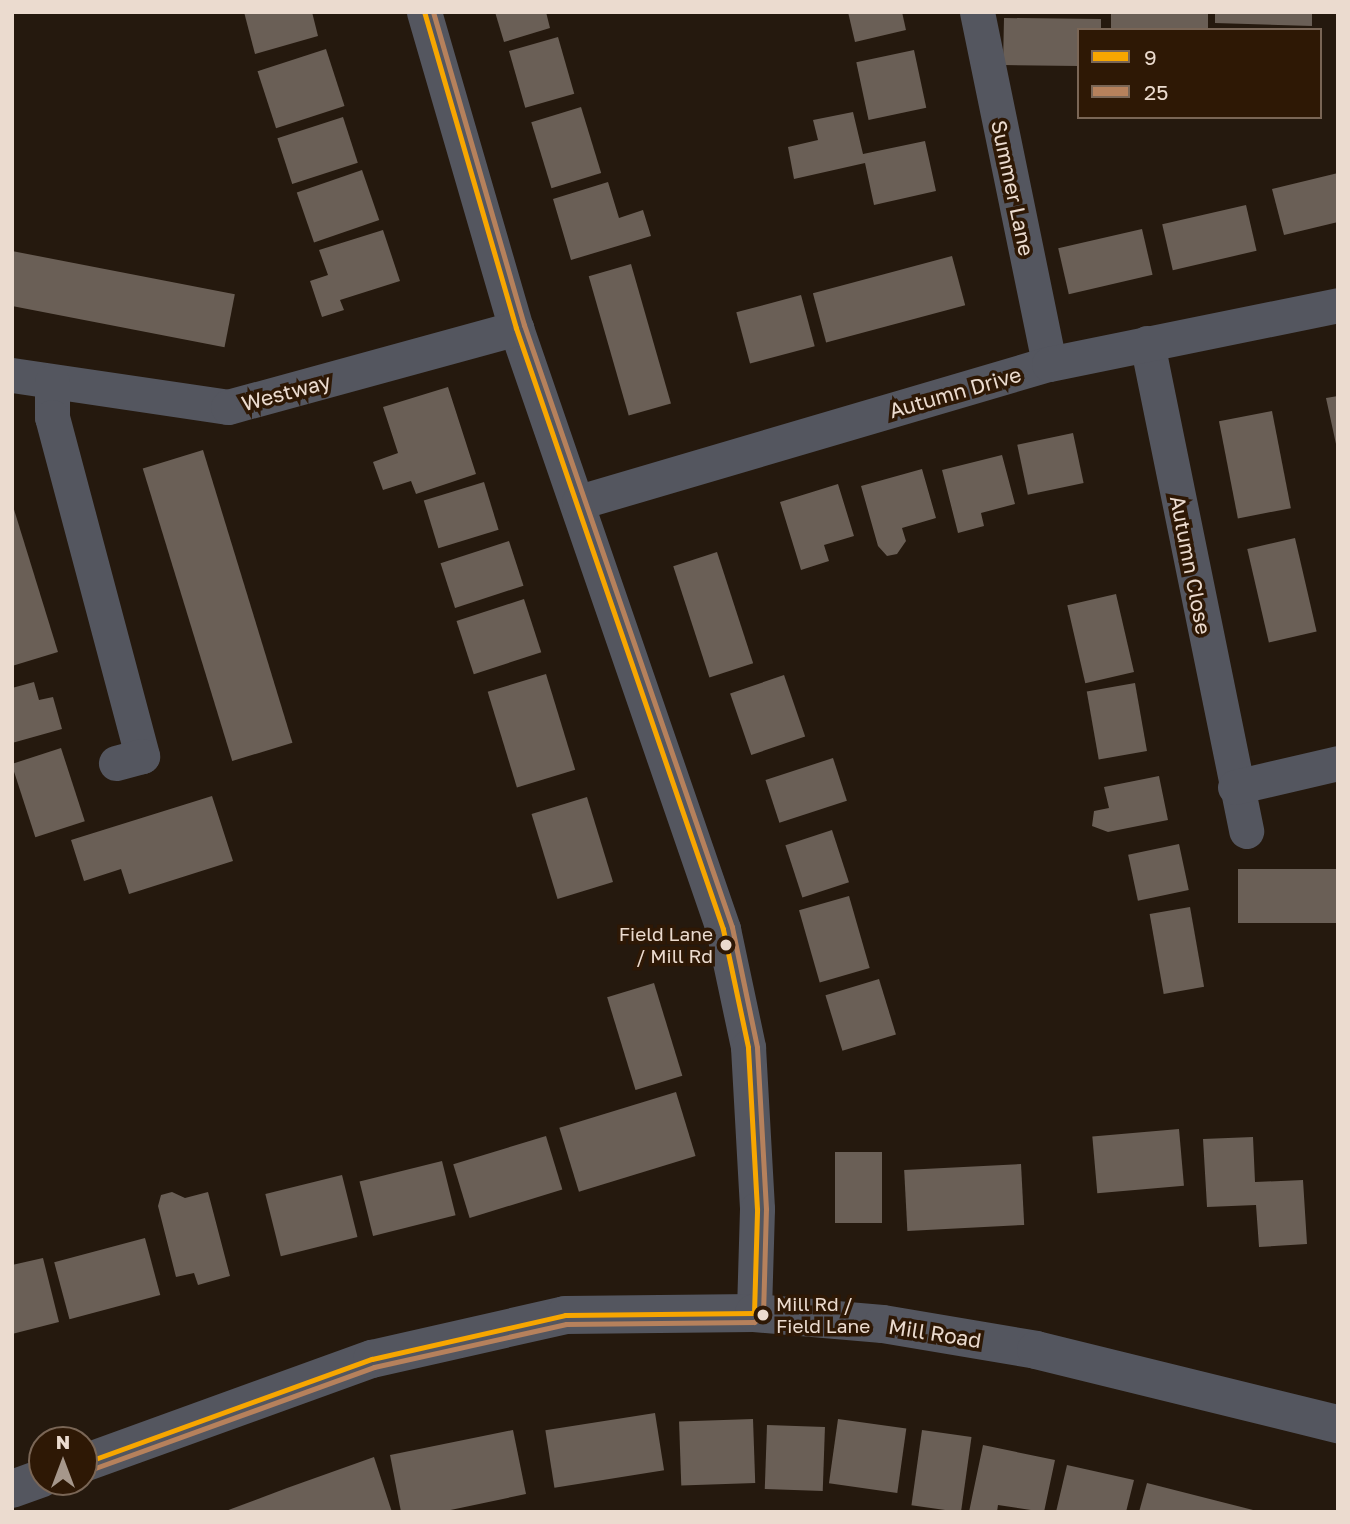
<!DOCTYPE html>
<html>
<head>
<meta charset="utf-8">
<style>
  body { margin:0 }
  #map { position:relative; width:1350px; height:1524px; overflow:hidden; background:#25190e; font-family:"Golos Text",sans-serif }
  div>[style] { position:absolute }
  .building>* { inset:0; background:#6a5f56; transform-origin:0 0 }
  .minor>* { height:35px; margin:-17.5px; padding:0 17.5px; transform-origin:17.5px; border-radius:17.5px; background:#54565f }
  .tertiary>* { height:38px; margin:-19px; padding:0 19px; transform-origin:19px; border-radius:19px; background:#54565f }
  .bus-1>* { height:5px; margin:-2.5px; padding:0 2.5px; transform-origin:2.5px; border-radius:2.5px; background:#f7a600 }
  .bus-2>* { height:5px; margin:-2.5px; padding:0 2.5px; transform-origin:2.5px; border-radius:2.5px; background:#b6815c }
  .dots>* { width:19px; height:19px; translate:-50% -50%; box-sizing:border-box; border:4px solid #2e1805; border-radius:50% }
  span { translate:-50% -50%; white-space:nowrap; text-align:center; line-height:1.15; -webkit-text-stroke:7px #2e1805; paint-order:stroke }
  .bus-label { font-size:19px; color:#ebdbcf }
  .right { translate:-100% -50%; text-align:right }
  .left { translate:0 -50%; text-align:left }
  .street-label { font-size:21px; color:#ebdbcf }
  .frame { position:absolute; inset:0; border:14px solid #ebdbcf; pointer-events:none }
  .legend { position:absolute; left:1077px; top:28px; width:245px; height:91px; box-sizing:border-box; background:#2e1805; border:2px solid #7a6656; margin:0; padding:9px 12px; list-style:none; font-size:21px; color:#ebdbcf }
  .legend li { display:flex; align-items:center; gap:14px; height:35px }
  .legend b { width:35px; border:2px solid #7a6656 }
  .north { position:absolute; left:28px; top:1426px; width:70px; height:70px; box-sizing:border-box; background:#2e1805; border:2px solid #7a6656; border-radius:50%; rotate:0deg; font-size:19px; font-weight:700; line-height:28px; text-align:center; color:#ebdbcf }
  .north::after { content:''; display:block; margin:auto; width:24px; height:32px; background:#a6978b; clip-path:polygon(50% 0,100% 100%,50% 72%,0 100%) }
</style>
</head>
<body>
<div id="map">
  <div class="building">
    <i style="clip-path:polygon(244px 12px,312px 12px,318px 36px,255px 54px)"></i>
    <i style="clip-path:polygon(495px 12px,546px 12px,550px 28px,504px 42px)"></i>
    <i style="clip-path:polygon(848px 12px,902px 12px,906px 30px,855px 42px)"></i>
    <i style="left:1111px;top:12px;width:97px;height:18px"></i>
    <i style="clip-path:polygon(1215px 12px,1312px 12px,1312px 26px,1215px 23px)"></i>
    <i style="clip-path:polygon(1004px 18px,1101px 19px,1101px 30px,1079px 30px,1079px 66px,1003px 65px)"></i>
    <i style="left:558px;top:37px;width:59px;height:51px;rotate:74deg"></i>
    <i style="left:326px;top:49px;width:60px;height:72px;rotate:72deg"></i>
    <i style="left:914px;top:50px;width:59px;height:59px;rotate:78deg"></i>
    <i style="left:581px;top:107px;width:69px;height:52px;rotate:73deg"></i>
    <i style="clip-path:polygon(853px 112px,863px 154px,925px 141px,936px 191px,874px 205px,865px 163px,794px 179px,788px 147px,818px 140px,813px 120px)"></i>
    <i style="left:343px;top:117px;width:48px;height:69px;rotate:72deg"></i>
    <i style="left:362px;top:170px;width:53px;height:69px;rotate:71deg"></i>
    <i style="clip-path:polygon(1338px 173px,1338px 222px,1284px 235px,1272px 189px)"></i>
    <i style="clip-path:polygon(608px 182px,619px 218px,643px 210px,651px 236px,571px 260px,553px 199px)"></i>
    <i style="left:1246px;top:205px;width:47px;height:86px;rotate:77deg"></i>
    <i style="left:1142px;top:229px;width:47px;height:86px;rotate:77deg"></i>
    <i style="clip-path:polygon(383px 230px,400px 281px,340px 300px,344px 310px,322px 317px,310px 281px,328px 275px,319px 250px)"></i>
    <i style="left:12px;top:251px;width:227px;height:54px;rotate:11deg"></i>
    <i style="left:952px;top:256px;width:51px;height:144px;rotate:75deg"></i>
    <i style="left:631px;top:264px;width:145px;height:44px;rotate:74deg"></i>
    <i style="left:801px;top:295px;width:53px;height:67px;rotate:75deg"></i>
    <i style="clip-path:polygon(448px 387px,476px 474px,416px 494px,411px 481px,383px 490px,373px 462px,398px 453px,383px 407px)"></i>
    <i style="clip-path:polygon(1338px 396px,1338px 443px,1336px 444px,1326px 398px)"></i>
    <i style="left:1272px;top:411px;width:99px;height:54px;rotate:79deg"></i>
    <i style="left:1073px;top:433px;width:51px;height:57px;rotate:78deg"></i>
    <i style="left:203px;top:450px;width:306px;height:63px;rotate:73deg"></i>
    <i style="clip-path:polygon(1002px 455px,1015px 504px,981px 513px,984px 526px,958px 533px,942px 470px)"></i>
    <i style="clip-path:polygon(922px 469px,936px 518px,902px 528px,906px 541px,897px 554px,887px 556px,878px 546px,861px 486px)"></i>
    <i style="left:484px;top:482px;width:50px;height:63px;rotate:73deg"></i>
    <i style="clip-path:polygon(838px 484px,854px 536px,824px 545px,829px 561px,801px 570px,780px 502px)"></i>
    <i style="clip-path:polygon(12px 503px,58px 652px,12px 666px)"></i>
    <i style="left:1295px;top:538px;width:96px;height:49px;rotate:77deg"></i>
    <i style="left:509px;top:541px;width:47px;height:72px;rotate:72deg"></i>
    <i style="left:717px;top:552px;width:117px;height:46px;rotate:72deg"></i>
    <i style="left:1116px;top:594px;width:80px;height:50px;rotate:77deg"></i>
    <i style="left:524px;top:599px;width:56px;height:71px;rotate:72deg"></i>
    <i style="left:546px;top:674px;width:100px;height:61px;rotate:73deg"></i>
    <i style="left:784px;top:675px;width:65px;height:57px;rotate:71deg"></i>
    <i style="clip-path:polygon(34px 682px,39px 700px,53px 697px,62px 729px,12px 743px,12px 688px)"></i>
    <i style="left:1135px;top:683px;width:69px;height:49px;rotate:80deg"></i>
    <i style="left:61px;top:748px;width:77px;height:52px;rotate:72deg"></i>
    <i style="left:833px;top:758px;width:45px;height:71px;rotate:72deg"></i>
    <i style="clip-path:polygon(1159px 776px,1168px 820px,1108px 832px,1092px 826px,1094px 811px,1109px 808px,1104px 787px)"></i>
    <i style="clip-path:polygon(212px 796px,233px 861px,129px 894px,121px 869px,84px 881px,71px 840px)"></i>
    <i style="left:587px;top:797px;width:89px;height:58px;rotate:73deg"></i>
    <i style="left:832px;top:830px;width:55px;height:49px;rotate:72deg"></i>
    <i style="left:1179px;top:844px;width:47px;height:52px;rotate:78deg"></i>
    <i style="left:1338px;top:869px;width:54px;height:100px;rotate:90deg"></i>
    <i style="left:849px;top:896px;width:75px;height:52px;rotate:74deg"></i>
    <i style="left:1190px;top:907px;width:81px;height:41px;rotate:80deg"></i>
    <i style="left:879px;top:979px;width:58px;height:56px;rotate:73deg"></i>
    <i style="left:654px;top:983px;width:97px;height:49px;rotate:73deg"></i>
    <i style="left:676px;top:1092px;width:67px;height:122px;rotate:73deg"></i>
    <i style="left:1179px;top:1129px;width:57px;height:87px;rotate:85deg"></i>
    <i style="left:546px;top:1136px;width:56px;height:97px;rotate:73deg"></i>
    <i style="clip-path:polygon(1253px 1137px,1255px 1182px,1303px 1180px,1307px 1244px,1259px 1247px,1256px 1205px,1207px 1207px,1203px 1139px)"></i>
    <i style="left:835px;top:1152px;width:47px;height:71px"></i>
    <i style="left:442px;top:1161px;width:56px;height:85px;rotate:76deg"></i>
    <i style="left:1021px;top:1164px;width:61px;height:117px;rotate:87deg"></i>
    <i style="left:342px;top:1175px;width:64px;height:79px;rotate:76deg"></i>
    <i style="clip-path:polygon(172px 1192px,185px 1198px,208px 1192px,230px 1276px,198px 1285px,194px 1273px,176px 1277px,158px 1206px,161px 1195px)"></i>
    <i style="left:145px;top:1238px;width:59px;height:94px;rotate:75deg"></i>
    <i style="clip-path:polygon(43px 1258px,59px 1322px,12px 1334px,12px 1265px)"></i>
    <i style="left:655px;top:1413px;width:58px;height:111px;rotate:81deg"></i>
    <i style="left:753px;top:1419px;width:64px;height:74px;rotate:88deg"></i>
    <i style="left:838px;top:1419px;width:69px;height:65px;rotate:8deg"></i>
    <i style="left:767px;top:1425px;width:58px;height:64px;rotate:2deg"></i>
    <i style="clip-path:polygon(513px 1430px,526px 1494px,441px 1512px,401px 1512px,390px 1455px)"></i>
    <i style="left:922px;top:1430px;width:50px;height:76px;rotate:8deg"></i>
    <i style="clip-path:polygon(983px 1445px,1055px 1460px,1044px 1512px,998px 1505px,997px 1512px,969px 1512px)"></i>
    <i style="clip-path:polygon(374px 1457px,392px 1512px,223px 1512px,287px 1488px)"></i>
    <i style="clip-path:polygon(1067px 1465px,1134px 1480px,1126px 1512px,1056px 1512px)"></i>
    <i style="clip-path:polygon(1147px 1483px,1257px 1511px,1257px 1512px,1139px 1512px)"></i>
  </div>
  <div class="minor">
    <i style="left:424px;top:12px;width:329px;rotate:73.8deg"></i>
    <i style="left:516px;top:328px;width:636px;rotate:70.99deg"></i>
    <i style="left:723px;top:929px;width:121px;rotate:78deg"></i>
    <i style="left:748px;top:1047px;width:162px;rotate:86.8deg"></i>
    <i style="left:757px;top:1209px;width:104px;rotate:91.7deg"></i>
    <i style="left:977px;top:12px;width:359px;rotate:78.4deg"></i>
    <i style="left:1147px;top:343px;width:498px;rotate:78.5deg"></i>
    <i style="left:12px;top:375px;width:218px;rotate:8.4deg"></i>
    <i style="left:228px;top:407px;width:299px;rotate:-15.3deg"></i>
    <i style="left:52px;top:382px;width:35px;rotate:90deg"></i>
    <i style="left:52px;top:417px;width:351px;rotate:75.1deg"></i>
    <i style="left:142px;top:756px;width:27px;rotate:165deg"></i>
    <i style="left:579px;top:502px;width:490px;rotate:-16.4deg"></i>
    <i style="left:1049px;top:364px;width:295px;rotate:-11.5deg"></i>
    <i style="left:1235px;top:787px;width:106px;rotate:-13.1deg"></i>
  </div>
  <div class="tertiary">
    <i style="left:84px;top:1463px;width:306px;rotate:-19.9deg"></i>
    <i style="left:372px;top:1359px;width:198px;rotate:-12.8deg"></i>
    <i style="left:565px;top:1315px;width:189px;rotate:-0.6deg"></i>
    <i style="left:754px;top:1313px;width:129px;rotate:4.9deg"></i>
    <i style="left:883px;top:1324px;width:155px;rotate:9.6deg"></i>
    <i style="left:1036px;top:1350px;width:311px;rotate:13.8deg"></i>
    <i style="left:12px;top:1489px;width:32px;rotate:-20deg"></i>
  </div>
  <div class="bus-1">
    <i style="left:84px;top:1463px;width:306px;rotate:-19.9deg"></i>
    <i style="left:372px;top:1359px;width:198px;rotate:-12.8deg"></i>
    <i style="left:565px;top:1315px;width:189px;rotate:-0.6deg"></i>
    <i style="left:754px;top:1313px;width:104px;rotate:-88.3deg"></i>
    <i style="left:757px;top:1209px;width:162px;rotate:-93.2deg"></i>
    <i style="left:748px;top:1047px;width:121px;rotate:-102deg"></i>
    <i style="left:723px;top:929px;width:636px;rotate:-109.01deg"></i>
    <i style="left:516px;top:328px;width:329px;rotate:-106.2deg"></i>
  </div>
  <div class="bus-2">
    <i style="left:87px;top:1471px;width:305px;rotate:-19.9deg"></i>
    <i style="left:374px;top:1367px;width:197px;rotate:-12.6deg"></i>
    <i style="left:566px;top:1324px;width:188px;rotate:-0.6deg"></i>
    <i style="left:754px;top:1322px;width:11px;rotate:-38deg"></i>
    <i style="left:763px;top:1315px;width:106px;rotate:-88.4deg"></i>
    <i style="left:766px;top:1209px;width:162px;rotate:-93.2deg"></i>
    <i style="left:757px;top:1047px;width:123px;rotate:-101.8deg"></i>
    <i style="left:732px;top:927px;width:637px;rotate:-109.06deg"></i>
    <i style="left:524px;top:325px;width:326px;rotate:-106.2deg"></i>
  </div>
  <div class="dots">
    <i style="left:726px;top:945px;background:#ebdbcf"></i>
    <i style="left:763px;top:1315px;background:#ebdbcf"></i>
  </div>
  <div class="bus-label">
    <span class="right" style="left:713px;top:945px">Field Lane<br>/ Mill Rd</span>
    <span class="left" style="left:776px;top:1315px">Mill Rd /<br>Field Lane</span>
  </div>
  <div class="street-label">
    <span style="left:1013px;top:188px;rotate:78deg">Summer Lane</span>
    <span style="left:286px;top:392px;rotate:-15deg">Westway</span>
    <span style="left:955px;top:392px;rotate:-16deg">Autumn Drive</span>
    <span style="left:1191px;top:565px;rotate:79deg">Autumn Close</span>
    <span style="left:935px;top:1333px;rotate:9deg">Mill Road</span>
  </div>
  <div class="frame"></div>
  <ul class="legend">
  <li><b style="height:9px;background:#f7a600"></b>9</li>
  <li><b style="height:9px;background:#b6815c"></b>25</li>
  </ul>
  <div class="north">N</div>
</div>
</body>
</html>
